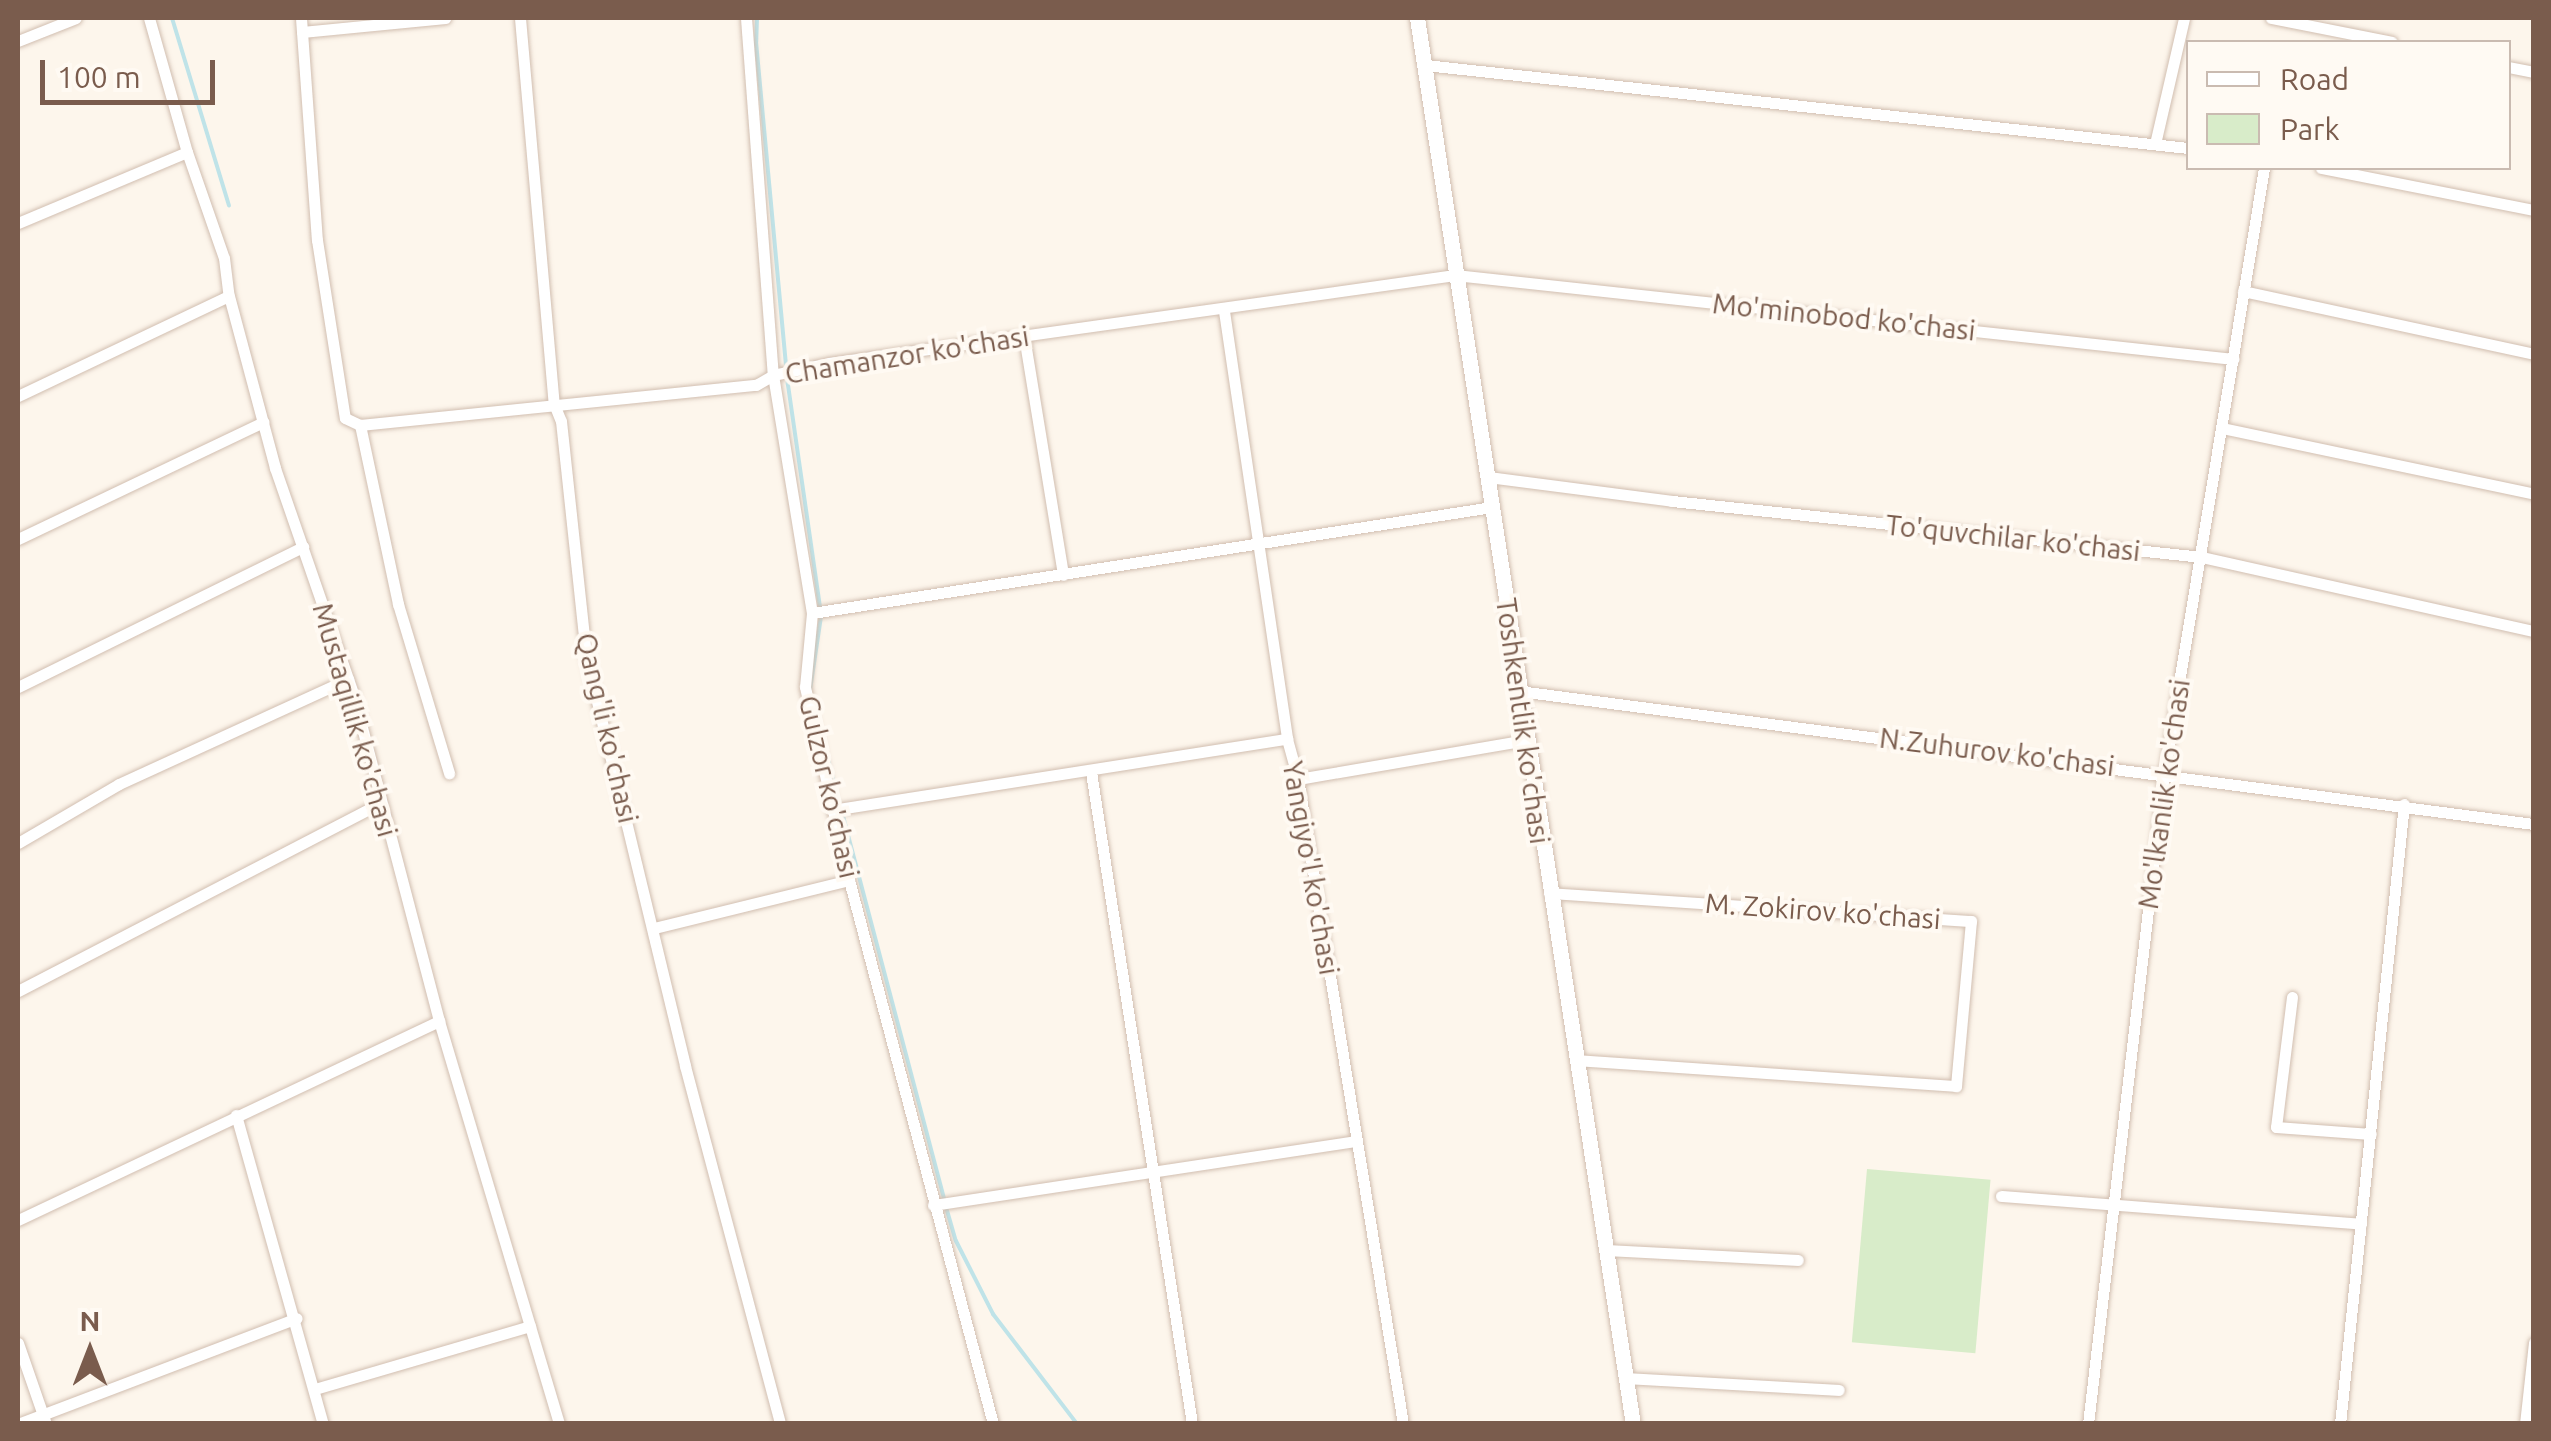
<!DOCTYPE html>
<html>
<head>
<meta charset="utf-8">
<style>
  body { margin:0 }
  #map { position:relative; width:2551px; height:1441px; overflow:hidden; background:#fdf6ec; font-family:Ubuntu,sans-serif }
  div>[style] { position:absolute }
  .green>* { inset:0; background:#d8ecc9; transform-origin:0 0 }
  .stream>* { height:4px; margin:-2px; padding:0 2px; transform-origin:2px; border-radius:2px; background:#bfe3e8 }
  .roads { filter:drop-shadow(0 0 2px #d1beb0) drop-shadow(0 0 2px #d1beb0) }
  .minor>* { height:11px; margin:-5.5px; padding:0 5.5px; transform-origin:5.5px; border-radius:5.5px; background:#fff }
  .secondary>* { height:15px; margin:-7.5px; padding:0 7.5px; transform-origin:7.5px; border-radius:7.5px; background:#fff }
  span { translate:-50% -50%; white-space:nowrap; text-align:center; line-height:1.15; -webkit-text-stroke:8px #fffaf3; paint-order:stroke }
  .street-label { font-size:28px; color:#7a5c4d }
  .frame { position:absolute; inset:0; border:20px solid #7a5c4d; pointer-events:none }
  .legend { position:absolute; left:2186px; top:40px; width:325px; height:130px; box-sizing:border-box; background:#fffaf3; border:2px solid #cabbb1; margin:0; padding:12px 18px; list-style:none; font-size:30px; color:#7a5c4d }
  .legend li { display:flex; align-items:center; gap:20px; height:50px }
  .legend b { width:50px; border:2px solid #cabbb1 }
  .north { position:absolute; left:40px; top:1301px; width:100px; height:100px; -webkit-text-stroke:8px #fffaf3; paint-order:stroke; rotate:0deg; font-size:28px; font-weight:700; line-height:40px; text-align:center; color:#7a5c4d }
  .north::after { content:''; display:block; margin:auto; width:35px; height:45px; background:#7a5c4d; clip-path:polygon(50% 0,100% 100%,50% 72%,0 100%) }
  .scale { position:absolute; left:40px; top:60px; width:175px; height:45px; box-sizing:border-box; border:5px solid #7a5c4d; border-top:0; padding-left:12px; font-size:30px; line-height:35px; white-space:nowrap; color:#7a5c4d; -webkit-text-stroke:8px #fffaf3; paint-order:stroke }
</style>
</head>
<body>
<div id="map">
  <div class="green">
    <i style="left:1867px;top:1169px;width:124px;height:174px;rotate:5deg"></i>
  </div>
  <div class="stream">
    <i style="left:172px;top:18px;width:196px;rotate:73.1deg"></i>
    <i style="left:757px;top:18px;width:24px;rotate:92deg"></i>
    <i style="left:756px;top:42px;width:344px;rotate:84.7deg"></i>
    <i style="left:788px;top:385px;width:224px;rotate:81.8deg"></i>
    <i style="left:810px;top:690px;width:75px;rotate:-81.5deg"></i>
    <i style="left:821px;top:733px;width:481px;rotate:75.2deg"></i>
    <i style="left:946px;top:1207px;width:35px;rotate:74deg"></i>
    <i style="left:956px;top:1241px;width:82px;rotate:63.1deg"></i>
    <i style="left:993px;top:1314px;width:138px;rotate:52.6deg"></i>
  </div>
  <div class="roads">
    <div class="minor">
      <i style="left:149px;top:18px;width:139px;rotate:74.2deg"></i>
      <i style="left:187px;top:152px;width:112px;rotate:70.8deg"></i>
      <i style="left:224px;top:258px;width:38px;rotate:83deg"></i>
      <i style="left:229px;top:296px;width:178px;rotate:75deg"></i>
      <i style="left:275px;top:468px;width:238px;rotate:70.9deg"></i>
      <i style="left:353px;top:693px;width:339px;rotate:75.3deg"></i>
      <i style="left:439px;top:1021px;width:420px;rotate:73.4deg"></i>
      <i style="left:301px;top:18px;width:223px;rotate:85.9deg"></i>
      <i style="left:317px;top:240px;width:180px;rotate:81.1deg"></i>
      <i style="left:345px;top:418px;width:17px;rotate:25deg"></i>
      <i style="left:360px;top:425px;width:183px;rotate:78deg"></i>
      <i style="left:398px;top:604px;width:177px;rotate:73.2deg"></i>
      <i style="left:520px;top:18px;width:387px;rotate:85deg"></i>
      <i style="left:554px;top:404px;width:18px;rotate:68deg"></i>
      <i style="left:561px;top:421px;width:236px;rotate:83.9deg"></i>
      <i style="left:586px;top:656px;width:422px;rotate:76.4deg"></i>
      <i style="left:685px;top:1066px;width:370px;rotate:75.1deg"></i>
      <i style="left:746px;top:18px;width:358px;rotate:85.7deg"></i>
      <i style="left:773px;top:375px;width:241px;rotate:80.7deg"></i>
      <i style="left:812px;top:613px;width:74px;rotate:95.4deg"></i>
      <i style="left:805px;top:687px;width:198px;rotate:77.2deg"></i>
      <i style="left:849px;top:880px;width:563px;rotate:75.17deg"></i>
      <i style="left:2271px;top:18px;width:123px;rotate:11.2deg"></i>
      <i style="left:302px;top:32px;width:144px;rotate:-5.6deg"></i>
      <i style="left:18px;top:41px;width:62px;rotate:-21.6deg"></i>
      <i style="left:1425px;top:65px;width:768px;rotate:6.21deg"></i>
      <i style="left:2508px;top:67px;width:26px;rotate:11deg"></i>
      <i style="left:2155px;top:144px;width:129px;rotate:-77deg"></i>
      <i style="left:2321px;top:168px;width:217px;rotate:11.2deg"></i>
      <i style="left:18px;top:223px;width:183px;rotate:-22.8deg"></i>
      <i style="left:2243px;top:291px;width:298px;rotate:12.2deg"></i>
      <i style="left:1224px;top:311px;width:433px;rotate:81.6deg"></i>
      <i style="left:1287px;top:739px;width:41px;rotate:74.6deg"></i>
      <i style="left:1298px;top:779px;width:653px;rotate:80.75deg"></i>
      <i style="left:1024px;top:336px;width:242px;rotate:80.7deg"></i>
      <i style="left:18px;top:396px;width:233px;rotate:-25.4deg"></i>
      <i style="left:360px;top:425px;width:398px;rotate:-5.8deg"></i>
      <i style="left:756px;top:385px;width:20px;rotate:-30deg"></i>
      <i style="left:773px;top:375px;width:57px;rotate:-12.1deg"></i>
      <i style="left:829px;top:363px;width:632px;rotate:-8deg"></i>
      <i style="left:1455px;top:275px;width:783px;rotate:6.16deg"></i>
      <i style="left:2222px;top:428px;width:319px;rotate:11.9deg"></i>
      <i style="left:1488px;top:477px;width:186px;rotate:7.4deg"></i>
      <i style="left:1672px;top:501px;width:533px;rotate:6.03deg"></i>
      <i style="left:2202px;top:557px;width:340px;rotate:12.6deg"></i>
      <i style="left:18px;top:539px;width:272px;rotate:-25.5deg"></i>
      <i style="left:812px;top:613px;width:688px;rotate:-8.86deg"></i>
      <i style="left:18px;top:687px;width:318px;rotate:-26.2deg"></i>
      <i style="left:1519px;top:691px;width:1024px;rotate:7.47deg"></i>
      <i style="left:1091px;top:772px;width:660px;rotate:81.19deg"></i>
      <i style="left:1298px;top:779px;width:230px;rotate:-9.7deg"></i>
      <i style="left:832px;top:810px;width:461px;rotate:-8.9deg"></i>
      <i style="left:18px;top:843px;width:117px;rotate:-30.3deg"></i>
      <i style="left:119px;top:784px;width:252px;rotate:-24.6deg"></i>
      <i style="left:1549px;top:893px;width:423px;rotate:3.8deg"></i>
      <i style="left:1971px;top:921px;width:166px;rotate:95.2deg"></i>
      <i style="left:1956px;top:1086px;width:380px;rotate:-176.1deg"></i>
      <i style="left:654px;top:928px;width:201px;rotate:-13.8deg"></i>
      <i style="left:18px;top:991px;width:407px;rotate:-27.4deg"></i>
      <i style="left:2292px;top:997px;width:131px;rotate:97deg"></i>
      <i style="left:2276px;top:1127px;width:95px;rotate:4.2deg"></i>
      <i style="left:236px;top:1115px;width:321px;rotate:74.3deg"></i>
      <i style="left:2001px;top:1196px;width:361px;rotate:4.4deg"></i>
      <i style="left:933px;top:1205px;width:428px;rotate:-8.6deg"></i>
      <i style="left:18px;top:1220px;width:466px;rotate:-25.3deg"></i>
      <i style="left:1607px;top:1250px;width:191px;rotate:3deg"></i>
      <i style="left:18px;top:1343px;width:86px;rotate:70.9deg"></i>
      <i style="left:1626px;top:1378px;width:213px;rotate:3.2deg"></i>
      <i style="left:315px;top:1389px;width:224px;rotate:-16.3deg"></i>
      <i style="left:18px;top:1424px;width:298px;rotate:-20.8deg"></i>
      <i style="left:2088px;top:1424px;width:655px;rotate:-83.34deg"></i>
      <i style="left:2164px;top:773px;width:613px;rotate:-80.61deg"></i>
      <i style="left:2340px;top:1424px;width:623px;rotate:-84.11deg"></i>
      <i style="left:2525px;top:1424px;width:82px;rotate:-83.7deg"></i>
    </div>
    <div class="secondary">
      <i style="left:1417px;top:18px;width:1422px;rotate:81.27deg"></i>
    </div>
  </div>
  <div class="street-label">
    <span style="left:1844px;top:317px;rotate:6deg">Mo'minobod ko'chasi</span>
    <span style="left:907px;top:355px;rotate:-9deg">Chamanzor ko'chasi</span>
    <span style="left:2013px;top:538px;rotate:6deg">To'quvchilar ko'chasi</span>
    <span style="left:355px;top:720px;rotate:74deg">Mustaqillik ko'chasi</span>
    <span style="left:1523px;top:721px;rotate:82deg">Toshkentlik ko'chasi</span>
    <span style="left:607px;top:728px;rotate:77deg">Qang'li ko'chasi</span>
    <span style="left:1997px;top:752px;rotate:7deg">N.Zuhurov ko'chasi</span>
    <span style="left:829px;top:787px;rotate:77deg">Gulzor ko'chasi</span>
    <span style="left:2164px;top:794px;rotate:-82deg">Mo'lkanlik ko'chasi</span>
    <span style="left:1311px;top:868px;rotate:80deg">Yangiyo'l ko'chasi</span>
    <span style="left:1823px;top:911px;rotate:4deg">M. Zokirov ko'chasi</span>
  </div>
  <div class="frame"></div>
  <ul class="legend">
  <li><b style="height:12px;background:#fff"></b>Road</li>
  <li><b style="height:28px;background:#d8ecc9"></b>Park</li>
  </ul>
  <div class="north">N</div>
  <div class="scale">100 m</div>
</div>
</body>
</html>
